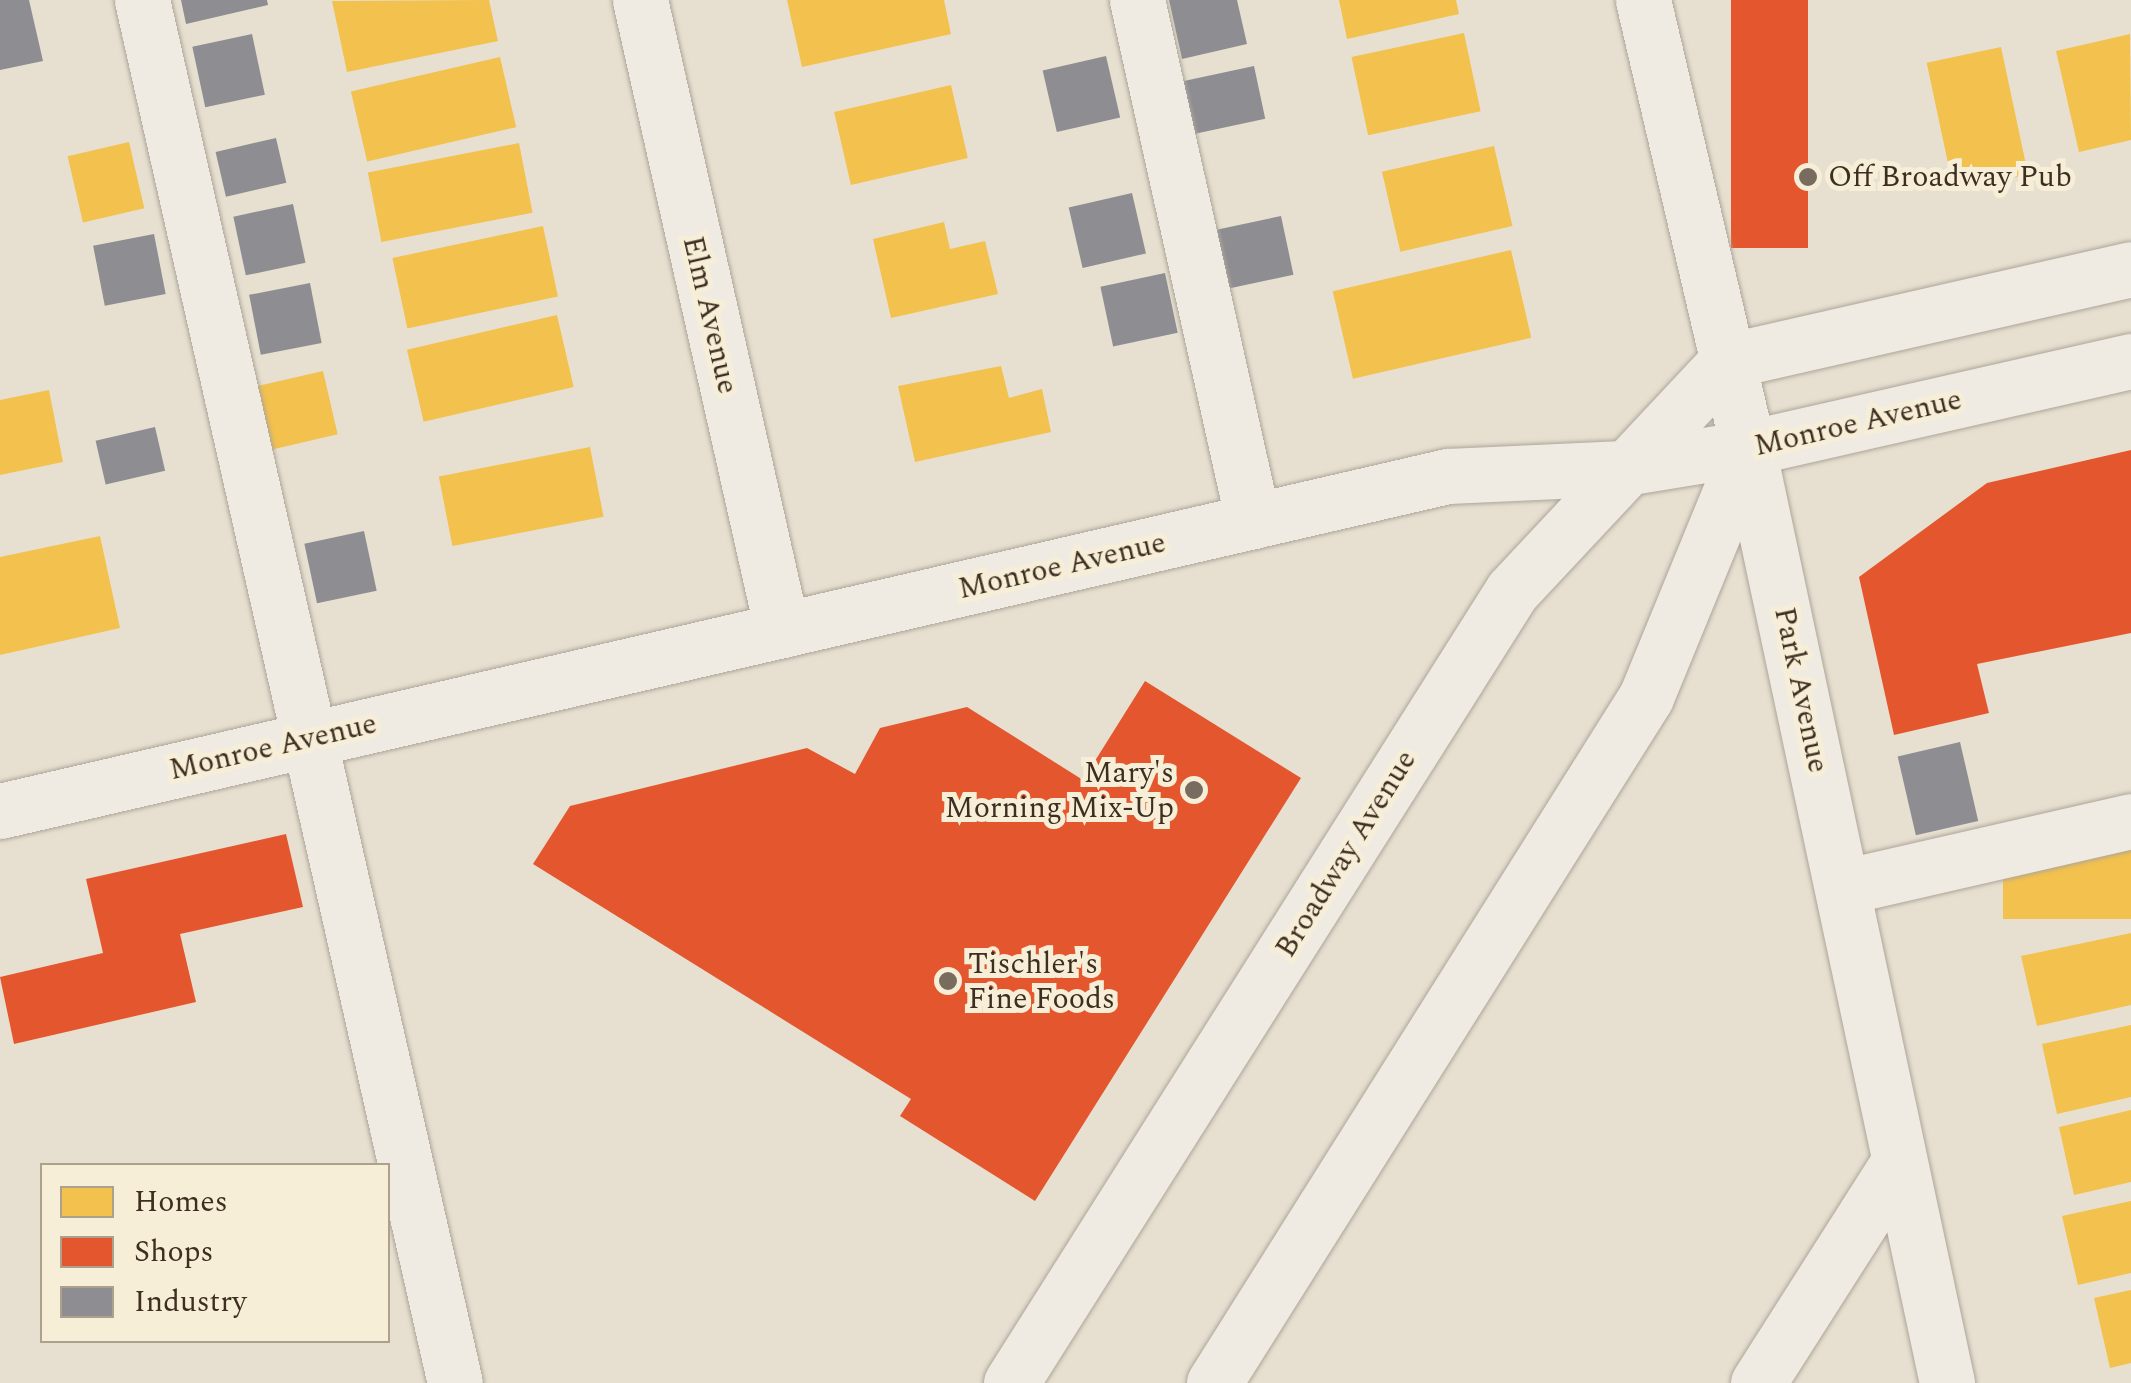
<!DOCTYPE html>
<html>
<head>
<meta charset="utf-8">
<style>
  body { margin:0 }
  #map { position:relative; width:2131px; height:1383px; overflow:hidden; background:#e7e0d1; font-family:Spectral,serif }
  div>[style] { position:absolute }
  .homes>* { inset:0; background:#f2c14e; transform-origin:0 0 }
  .shops>* { inset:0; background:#e4572e; transform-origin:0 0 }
  .industry>* { inset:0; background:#8d8d92; transform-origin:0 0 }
  .roads { filter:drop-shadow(0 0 2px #ada599) drop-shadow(0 0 2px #ada599) }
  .minor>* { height:55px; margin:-27.5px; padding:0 27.5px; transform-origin:27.5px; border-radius:27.5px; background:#efebe3 }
  .dots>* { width:28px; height:28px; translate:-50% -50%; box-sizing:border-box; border:5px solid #f7eed8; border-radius:50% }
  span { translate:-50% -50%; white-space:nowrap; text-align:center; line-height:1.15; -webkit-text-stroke:10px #f7eed8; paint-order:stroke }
  .poi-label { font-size:30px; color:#3d2e20 }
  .left { translate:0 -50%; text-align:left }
  .right { translate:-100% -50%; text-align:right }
  .street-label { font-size:30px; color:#3d2e20 }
  .legend { position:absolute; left:40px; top:1163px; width:350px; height:180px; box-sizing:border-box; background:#f7eed8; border:2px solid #ada18e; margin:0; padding:12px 18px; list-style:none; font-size:30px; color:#3d2e20 }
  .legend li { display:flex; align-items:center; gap:20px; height:50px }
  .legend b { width:50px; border:2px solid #ada18e }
</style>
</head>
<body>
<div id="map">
  <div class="homes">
    <i style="clip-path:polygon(489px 0,498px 41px,347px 72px,332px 1px)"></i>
    <i style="clip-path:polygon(787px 0,944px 0,951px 34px,802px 67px)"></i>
    <i style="clip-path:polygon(1339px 0,1456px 0,1459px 14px,1347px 39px)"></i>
    <i style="left:1464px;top:33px;width:80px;height:115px;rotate:78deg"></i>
    <i style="clip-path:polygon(2130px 34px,2131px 140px,2079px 152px,2056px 51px)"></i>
    <i style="left:2001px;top:47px;width:130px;height:76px;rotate:78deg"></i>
    <i style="left:500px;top:57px;width:72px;height:153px;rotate:77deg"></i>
    <i style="left:951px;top:85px;width:75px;height:120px;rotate:77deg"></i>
    <i style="left:129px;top:142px;width:68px;height:63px;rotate:77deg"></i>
    <i style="left:519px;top:143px;width:71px;height:154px;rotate:79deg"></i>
    <i style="left:1494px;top:146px;width:82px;height:115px;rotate:77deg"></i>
    <i style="clip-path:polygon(944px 222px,950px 249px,985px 241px,998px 294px,891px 318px,873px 239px)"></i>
    <i style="left:543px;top:226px;width:72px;height:154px;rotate:78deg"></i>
    <i style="left:1511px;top:250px;width:90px;height:183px;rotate:77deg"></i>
    <i style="left:557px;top:315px;width:74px;height:154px;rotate:77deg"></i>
    <i style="clip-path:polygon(1001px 366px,1009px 398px,1042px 389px,1051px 432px,915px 462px,898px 386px)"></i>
    <i style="left:323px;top:371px;width:65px;height:67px;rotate:77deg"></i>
    <i style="clip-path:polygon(49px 390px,63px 462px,0 475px,0 400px)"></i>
    <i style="left:590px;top:447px;width:71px;height:154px;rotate:79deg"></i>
    <i style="clip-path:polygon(100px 536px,120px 628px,0 655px,0 557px)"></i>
    <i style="left:2131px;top:845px;width:74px;height:128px;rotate:90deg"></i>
    <i style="clip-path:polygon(2131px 933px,2131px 1005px,2037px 1026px,2021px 956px)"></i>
    <i style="clip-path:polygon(2131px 1025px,2131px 1097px,2057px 1114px,2042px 1044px)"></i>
    <i style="clip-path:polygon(2131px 1110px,2131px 1182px,2074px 1195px,2059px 1127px)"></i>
    <i style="clip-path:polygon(2131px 1201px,2131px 1273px,2078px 1285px,2062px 1216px)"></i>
    <i style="clip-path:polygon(2131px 1290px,2131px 1363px,2110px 1368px,2094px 1298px)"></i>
  </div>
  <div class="shops">
    <i style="left:1731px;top:0;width:77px;height:248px"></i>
    <i style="clip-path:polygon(2131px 450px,2131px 633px,1977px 664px,1989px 713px,1894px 735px,1859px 577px,1987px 483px)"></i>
    <i style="clip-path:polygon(1145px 681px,1301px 778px,1035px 1201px,900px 1116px,911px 1099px,533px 864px,570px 806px,807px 748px,855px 774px,880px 728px,967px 707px,1083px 780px)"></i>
    <i style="clip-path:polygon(286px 834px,303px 907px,180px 934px,196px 1002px,14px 1044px,0 977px,103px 953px,86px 879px)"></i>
  </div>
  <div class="industry">
    <i style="clip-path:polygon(0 0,29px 0,43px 61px,0 70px)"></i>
    <i style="clip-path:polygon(181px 0,267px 0,268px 5px,186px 24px)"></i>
    <i style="clip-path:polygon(1169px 0,1237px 0,1247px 44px,1182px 59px)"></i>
    <i style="left:252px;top:34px;width:62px;height:61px;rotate:78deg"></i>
    <i style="left:1106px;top:56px;width:63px;height:65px;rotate:77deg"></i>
    <i style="left:1254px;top:66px;width:54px;height:74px;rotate:78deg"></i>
    <i style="left:276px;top:138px;width:46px;height:62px;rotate:77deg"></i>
    <i style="left:1132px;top:193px;width:62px;height:65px;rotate:77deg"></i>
    <i style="left:293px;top:204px;width:60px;height:61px;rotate:78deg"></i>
    <i style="left:1281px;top:216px;width:60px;height:66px;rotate:78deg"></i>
    <i style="left:154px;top:234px;width:61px;height:62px;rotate:79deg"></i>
    <i style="left:1165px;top:273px;width:61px;height:66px;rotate:78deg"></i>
    <i style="left:310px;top:283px;width:61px;height:62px;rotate:79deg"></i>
    <i style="left:155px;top:427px;width:45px;height:61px;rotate:77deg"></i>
    <i style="left:364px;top:531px;width:61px;height:61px;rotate:78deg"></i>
    <i style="left:1960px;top:742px;width:81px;height:64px;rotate:77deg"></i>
  </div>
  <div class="roads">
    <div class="minor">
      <i style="left:142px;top:0;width:1418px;rotate:77.25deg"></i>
      <i style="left:640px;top:0;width:646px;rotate:77.3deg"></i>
      <i style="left:1137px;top:0;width:534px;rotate:77.45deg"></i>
      <i style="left:1643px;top:0;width:460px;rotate:76.8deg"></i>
      <i style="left:1748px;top:448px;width:956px;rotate:77.98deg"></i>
      <i style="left:0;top:811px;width:1486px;rotate:-13.03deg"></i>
      <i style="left:1448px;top:476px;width:176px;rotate:-2.6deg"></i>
      <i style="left:1624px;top:468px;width:126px;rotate:-9.2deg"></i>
      <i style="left:1748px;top:448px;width:393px;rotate:-12.8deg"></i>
      <i style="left:1843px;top:887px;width:295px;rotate:-12.9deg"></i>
      <i style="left:1011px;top:1383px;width:937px;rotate:-57.68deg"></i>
      <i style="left:1512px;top:591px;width:315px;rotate:-46.9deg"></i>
      <i style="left:1727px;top:361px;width:414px;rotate:-12.8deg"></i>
      <i style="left:1214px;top:1383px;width:811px;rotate:-57.8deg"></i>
      <i style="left:1646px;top:697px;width:269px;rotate:-67.7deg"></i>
      <i style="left:1758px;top:1383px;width:261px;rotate:-57.5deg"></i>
    </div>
  </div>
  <div class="dots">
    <i style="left:1808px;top:177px;background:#786c5e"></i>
    <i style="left:1194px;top:790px;background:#786c5e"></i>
    <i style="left:948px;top:981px;background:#786c5e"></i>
  </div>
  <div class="poi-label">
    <span class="left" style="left:1828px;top:177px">Off Broadway Pub</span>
    <span class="right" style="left:1174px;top:790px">Mary's<br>Morning Mix-Up</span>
    <span class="left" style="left:968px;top:981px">Tischler's<br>Fine Foods</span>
  </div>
  <div class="street-label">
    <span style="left:710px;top:315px;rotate:77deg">Elm Avenue</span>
    <span style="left:1858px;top:423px;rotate:-13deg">Monroe Avenue</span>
    <span style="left:1062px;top:566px;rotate:-13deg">Monroe Avenue</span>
    <span style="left:1801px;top:690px;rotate:78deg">Park Avenue</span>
    <span style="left:273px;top:747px;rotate:-13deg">Monroe Avenue</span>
    <span style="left:1346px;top:854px;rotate:-58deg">Broadway Avenue</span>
  </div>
  <ul class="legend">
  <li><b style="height:28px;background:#f2c14e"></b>Homes</li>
  <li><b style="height:28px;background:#e4572e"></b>Shops</li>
  <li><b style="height:28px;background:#8d8d92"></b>Industry</li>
  </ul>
</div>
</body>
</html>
